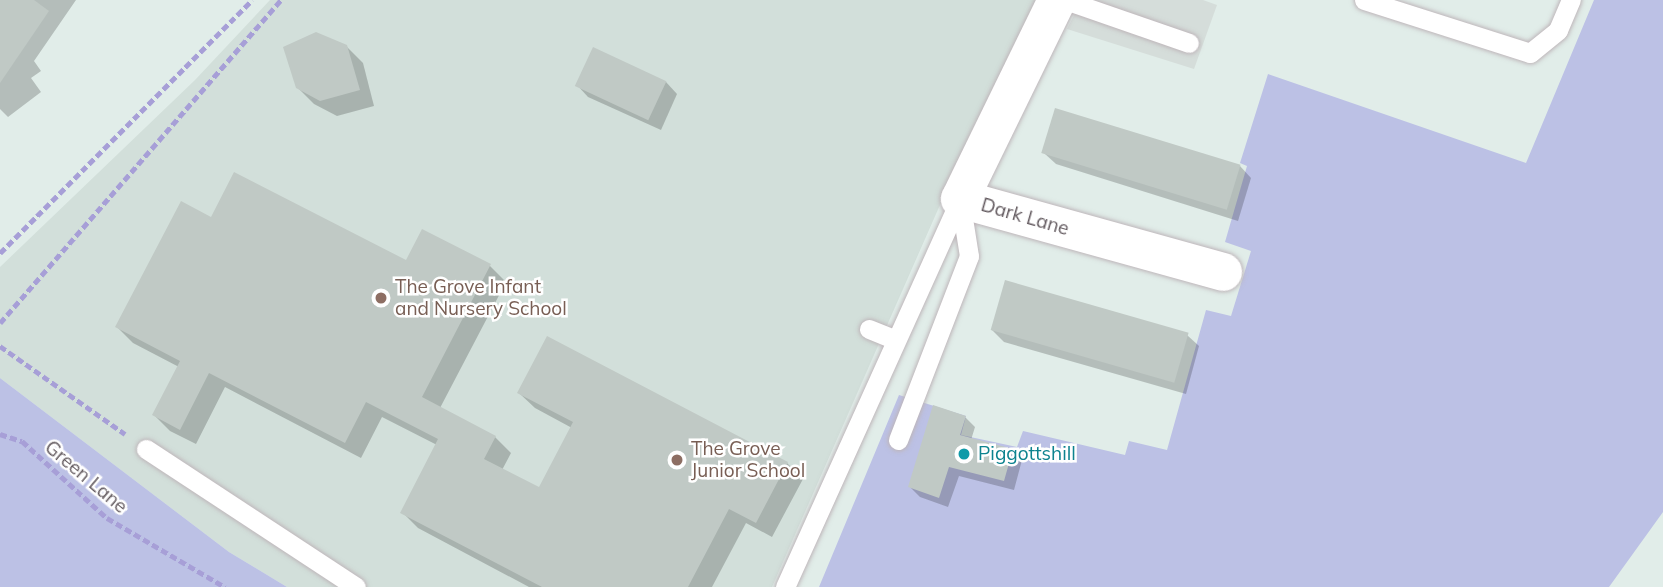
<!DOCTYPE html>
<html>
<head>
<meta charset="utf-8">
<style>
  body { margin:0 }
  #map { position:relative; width:1663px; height:587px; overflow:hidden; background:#e1ede9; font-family:Mulish,sans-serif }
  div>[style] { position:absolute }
  .industrial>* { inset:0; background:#d5ddda }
  .education>* { inset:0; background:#d2dfda }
  .green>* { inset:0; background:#bcc1e5 }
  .shadow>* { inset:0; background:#0003 }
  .building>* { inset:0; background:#c0c9c5; transform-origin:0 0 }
  .path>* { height:4.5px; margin-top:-2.25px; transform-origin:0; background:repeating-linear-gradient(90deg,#a79fd7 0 7px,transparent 0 10.5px) }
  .roads { filter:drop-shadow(0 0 2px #beb6ba) drop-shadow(0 0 2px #beb6ba) }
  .lane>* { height:19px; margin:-9.5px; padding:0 9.5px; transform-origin:9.5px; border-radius:9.5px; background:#fff }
  .street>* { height:38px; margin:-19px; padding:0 19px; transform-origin:19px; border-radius:19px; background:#fff }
  .dots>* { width:19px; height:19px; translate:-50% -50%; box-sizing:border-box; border:4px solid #fff; border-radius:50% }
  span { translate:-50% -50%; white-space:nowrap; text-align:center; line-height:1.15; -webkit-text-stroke:5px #fff; paint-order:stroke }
  .street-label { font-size:19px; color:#62595e }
  .education-label { font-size:19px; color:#785e54 }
  .left { translate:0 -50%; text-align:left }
  .culture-label { font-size:19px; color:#0d838f }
</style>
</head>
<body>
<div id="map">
  <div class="industrial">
    <i style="clip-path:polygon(1082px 0,1203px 0,1217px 5px,1194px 69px,1067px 29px)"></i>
  </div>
  <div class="education">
    <i style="clip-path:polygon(270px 0,1038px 0,954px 173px,772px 587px,287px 587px,229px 552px,0 378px,0 267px,195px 80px)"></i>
  </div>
  <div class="green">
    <i style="clip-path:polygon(1594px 0,1663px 0,1663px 512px,1609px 587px,819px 587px,899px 395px,966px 416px,961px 435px,1017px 447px,1023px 431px,1125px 455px,1129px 441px,1167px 450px,1206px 310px,1231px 316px,1251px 251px,1225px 242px,1247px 166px,1240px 163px,1268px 74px,1526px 163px)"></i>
    <i style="clip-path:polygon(0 378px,229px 552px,287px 587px,0 587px)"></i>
  </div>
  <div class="shadow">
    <i style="clip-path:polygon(10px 0,76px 0,34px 61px,41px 71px,31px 78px,41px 92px,8px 117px,0 109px,0 7px)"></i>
    <i style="clip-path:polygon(346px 46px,363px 63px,374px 106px,337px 116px,314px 104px,297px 87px)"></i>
    <i style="clip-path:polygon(666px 82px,677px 94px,661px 130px,588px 97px,577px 85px)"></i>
    <i style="clip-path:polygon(1044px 153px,1240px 166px,1251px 178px,1238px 221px,1056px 164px)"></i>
    <i style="clip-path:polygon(212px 219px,406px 263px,490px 266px,506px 282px,440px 408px,495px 437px,511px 453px,502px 470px,540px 490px,572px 428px,535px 408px,519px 393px,548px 338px,787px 463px,803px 479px,772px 537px,746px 523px,712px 587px,529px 587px,418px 528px,402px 512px,437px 445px,382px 417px,361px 458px,225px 387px,196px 444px,170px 431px,154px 415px,179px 367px,133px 343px,117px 327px)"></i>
    <i style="clip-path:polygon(992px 330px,1187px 335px,1199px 346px,1186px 394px,1004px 342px)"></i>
    <i style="clip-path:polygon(935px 407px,966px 418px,975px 427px,971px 440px,1012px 451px,1022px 460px,1014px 490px,959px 476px,948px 507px,920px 497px,910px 487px)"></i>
  </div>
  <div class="building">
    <i style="clip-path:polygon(0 0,34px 0,49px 11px,0 83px)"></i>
    <i style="clip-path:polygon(316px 32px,347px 45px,360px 90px,320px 101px,296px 88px,283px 47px)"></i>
    <i style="left:593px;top:47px;width:81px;height:43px;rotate:25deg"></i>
    <i style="left:1055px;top:108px;width:194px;height:47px;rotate:17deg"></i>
    <i style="clip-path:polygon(234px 172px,406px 260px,422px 229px,491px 264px,422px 397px,496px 436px,484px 459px,539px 487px,573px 422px,517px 393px,547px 336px,788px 462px,756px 523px,729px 509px,688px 587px,542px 587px,400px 513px,438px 439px,366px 402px,345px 443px,209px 373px,180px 430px,152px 415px,180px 361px,115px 327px,181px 201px,211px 217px)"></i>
    <i style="left:1005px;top:280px;width:191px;height:52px;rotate:16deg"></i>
    <i style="clip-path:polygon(933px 405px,966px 416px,960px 435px,1013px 449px,1004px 481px,949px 467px,939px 498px,908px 487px)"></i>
  </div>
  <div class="path">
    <i style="left:0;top:253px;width:357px;rotate:-45.1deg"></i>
    <i style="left:0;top:323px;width:428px;rotate:-49deg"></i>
    <i style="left:0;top:346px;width:153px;rotate:35.1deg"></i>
    <i style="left:0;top:434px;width:23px;rotate:18deg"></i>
    <i style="left:22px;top:441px;width:115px;rotate:42.2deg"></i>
    <i style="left:107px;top:518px;width:137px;rotate:30.3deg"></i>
  </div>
  <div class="roads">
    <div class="lane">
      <i style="left:1065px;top:0;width:131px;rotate:19.1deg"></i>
      <i style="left:1364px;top:0;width:174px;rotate:17.7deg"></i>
      <i style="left:1530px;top:53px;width:36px;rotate:-39deg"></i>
      <i style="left:1558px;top:30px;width:33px;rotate:-67deg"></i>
      <i style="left:869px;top:329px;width:29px;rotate:22deg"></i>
      <i style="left:898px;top:440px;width:197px;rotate:-68.9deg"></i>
      <i style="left:969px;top:256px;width:58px;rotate:-99deg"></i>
      <i style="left:146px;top:449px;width:251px;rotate:33.3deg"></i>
      <i style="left:785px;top:587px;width:426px;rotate:-65.7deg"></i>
    </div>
    <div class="street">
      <i style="left:1057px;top:0;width:221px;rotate:116deg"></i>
      <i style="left:960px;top:199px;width:273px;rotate:15.5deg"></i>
    </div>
  </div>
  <div class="dots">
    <i style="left:381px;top:298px;background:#8d6e63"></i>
    <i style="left:964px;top:454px;background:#0f9aa8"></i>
    <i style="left:677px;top:460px;background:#8d6e63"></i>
  </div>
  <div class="street-label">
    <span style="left:1025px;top:217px;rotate:16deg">Dark Lane</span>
    <span style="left:86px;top:477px;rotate:40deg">Green Lane</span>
  </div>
  <div class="education-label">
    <span class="left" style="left:395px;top:298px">The Grove Infant<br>and Nursery School</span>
    <span class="left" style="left:691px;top:460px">The Grove<br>Junior School</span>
  </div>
  <div class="culture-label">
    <span class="left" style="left:978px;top:454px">Piggottshill</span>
  </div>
</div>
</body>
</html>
